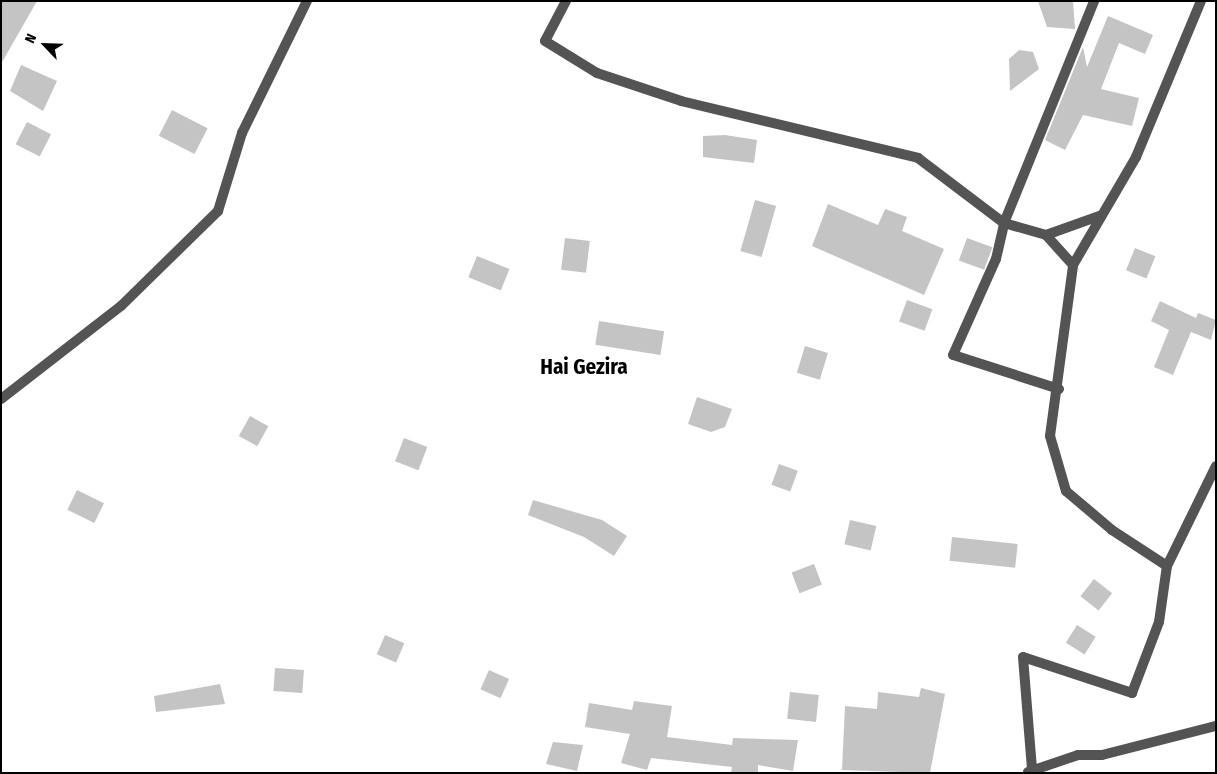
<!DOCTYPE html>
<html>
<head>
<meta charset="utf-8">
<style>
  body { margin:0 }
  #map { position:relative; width:1217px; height:774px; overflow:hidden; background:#fff; font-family:"Fira Sans Condensed",sans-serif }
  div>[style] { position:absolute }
  .building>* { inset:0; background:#c4c4c4; transform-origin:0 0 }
  .minor>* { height:10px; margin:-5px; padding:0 5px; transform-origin:5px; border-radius:5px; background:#545454 }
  span { translate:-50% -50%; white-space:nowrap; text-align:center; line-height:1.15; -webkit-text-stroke:5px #fff; paint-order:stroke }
  .district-label { font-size:21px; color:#000; font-weight:700 }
  .frame { position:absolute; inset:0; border:2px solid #000; pointer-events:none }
  .north { position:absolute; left:20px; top:20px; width:50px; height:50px; -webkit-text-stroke:4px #fff; paint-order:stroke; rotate:294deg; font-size:14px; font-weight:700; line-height:20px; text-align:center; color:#000 }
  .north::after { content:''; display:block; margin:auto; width:18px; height:22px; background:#000; clip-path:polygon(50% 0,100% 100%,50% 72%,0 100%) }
</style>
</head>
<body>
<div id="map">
  <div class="building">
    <i style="clip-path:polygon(1px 1px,37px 1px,1px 64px)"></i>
    <i style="clip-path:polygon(1038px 1px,1073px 1px,1075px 29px,1047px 27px)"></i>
    <i style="clip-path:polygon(1108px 16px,1153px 35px,1145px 54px,1119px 43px,1101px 89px,1139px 98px,1132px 126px,1083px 115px,1065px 150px,1045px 140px,1083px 47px,1087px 67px)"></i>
    <i style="clip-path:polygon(1019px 50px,1033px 52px,1039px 69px,1010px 91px,1009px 59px)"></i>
    <i style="clip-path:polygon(21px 65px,57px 81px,43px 111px,10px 91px)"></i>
    <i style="left:172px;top:110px;width:40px;height:29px;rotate:27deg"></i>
    <i style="left:27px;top:122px;width:27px;height:25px;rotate:27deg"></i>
    <i style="clip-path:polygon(725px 135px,757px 140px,754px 163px,703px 157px,703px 136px)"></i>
    <i style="left:755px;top:200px;width:22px;height:53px;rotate:16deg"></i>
    <i style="clip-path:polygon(828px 204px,878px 225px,885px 209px,907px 217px,902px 231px,944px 249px,924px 295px,812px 246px)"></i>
    <i style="left:565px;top:238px;width:25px;height:32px;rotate:7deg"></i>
    <i style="left:967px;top:238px;width:27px;height:24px;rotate:20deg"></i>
    <i style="left:1135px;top:248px;width:22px;height:24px;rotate:22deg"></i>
    <i style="left:477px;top:256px;width:35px;height:23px;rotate:22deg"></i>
    <i style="left:907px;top:300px;width:27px;height:23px;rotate:20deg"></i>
    <i style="clip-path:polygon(1160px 301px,1196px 318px,1198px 313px,1216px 320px,1211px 340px,1191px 332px,1173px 375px,1154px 367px,1169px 330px,1151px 321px)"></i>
    <i style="left:599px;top:321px;width:66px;height:24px;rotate:9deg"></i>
    <i style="left:805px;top:346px;width:24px;height:28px;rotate:17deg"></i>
    <i style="clip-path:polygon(697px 397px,732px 409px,725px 427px,711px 432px,688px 424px)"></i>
    <i style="left:250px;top:416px;width:21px;height:23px;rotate:29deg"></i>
    <i style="left:404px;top:438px;width:25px;height:25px;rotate:21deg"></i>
    <i style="left:779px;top:464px;width:20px;height:22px;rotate:20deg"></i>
    <i style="left:77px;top:490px;width:30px;height:22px;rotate:26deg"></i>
    <i style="clip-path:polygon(533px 500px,602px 520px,627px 536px,614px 556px,584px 537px,528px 515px)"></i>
    <i style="left:850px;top:520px;width:27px;height:25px;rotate:13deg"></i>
    <i style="left:952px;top:537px;width:66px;height:24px;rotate:6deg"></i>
    <i style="left:814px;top:564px;width:22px;height:24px;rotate:69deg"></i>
    <i style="left:1094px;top:579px;width:23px;height:22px;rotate:38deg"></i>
    <i style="left:1077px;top:625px;width:22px;height:21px;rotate:32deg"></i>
    <i style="left:385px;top:635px;width:21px;height:21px;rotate:23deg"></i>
    <i style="left:275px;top:668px;width:29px;height:23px;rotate:4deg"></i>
    <i style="left:489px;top:670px;width:22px;height:21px;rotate:24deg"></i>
    <i style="clip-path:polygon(220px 684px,225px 704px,156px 712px,154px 696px)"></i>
    <i style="clip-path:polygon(921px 688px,945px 694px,930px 773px,842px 770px,845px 706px,877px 709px,878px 692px,919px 697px)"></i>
    <i style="left:790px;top:692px;width:29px;height:27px;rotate:6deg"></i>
    <i style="clip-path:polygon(634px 701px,672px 706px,667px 737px,732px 745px,733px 738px,798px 740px,793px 771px,758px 765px,758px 773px,731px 773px,732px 767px,651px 758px,647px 770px,621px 763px,630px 734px,585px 727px,589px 703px,632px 710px)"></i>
    <i style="clip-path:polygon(553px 742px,583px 745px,577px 771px,546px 764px)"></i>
  </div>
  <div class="minor">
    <i style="left:566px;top:1px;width:45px;rotate:117.7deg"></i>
    <i style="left:545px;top:41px;width:61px;rotate:31.6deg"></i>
    <i style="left:597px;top:73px;width:89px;rotate:18.4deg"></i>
    <i style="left:681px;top:101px;width:244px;rotate:13.5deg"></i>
    <i style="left:918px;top:158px;width:108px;rotate:37.1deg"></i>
    <i style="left:1004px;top:223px;width:44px;rotate:15.9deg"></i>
    <i style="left:1046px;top:235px;width:40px;rotate:48deg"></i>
    <i style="left:1046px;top:235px;width:59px;rotate:-19.7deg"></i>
    <i style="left:1059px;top:389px;width:111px;rotate:-162.2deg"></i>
    <i style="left:953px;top:355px;width:105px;rotate:-65.9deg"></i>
    <i style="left:996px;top:259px;width:37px;rotate:-77deg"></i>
    <i style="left:1004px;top:223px;width:240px;rotate:-67.9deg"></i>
    <i style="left:1px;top:399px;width:152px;rotate:-37.8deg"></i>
    <i style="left:121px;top:306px;width:136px;rotate:-44.4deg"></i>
    <i style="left:218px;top:211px;width:82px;rotate:-72.9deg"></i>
    <i style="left:242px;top:133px;width:147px;rotate:-63.8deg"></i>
    <i style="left:1167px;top:566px;width:111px;rotate:-63.9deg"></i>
    <i style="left:1032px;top:769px;width:112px;rotate:-94.6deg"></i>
    <i style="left:1023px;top:657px;width:115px;rotate:18.3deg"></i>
    <i style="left:1132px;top:693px;width:76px;rotate:-69.2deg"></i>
    <i style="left:1159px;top:622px;width:57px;rotate:-81.9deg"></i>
    <i style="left:1167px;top:566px;width:66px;rotate:-146.8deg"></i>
    <i style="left:1112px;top:530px;width:60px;rotate:-139.7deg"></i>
    <i style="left:1066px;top:491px;width:57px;rotate:-106.2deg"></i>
    <i style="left:1050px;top:436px;width:173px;rotate:-82.3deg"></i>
    <i style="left:1073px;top:265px;width:125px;rotate:-59.7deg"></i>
    <i style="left:1136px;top:157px;width:169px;rotate:-67.4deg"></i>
    <i style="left:1028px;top:772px;width:53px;rotate:-18.8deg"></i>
    <i style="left:1078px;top:755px;width:24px"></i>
    <i style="left:1102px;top:755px;width:118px;rotate:-14.3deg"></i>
  </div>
  <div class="district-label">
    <span style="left:584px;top:367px">Hai Gezira</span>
  </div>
  <div class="frame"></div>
  <div class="north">N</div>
</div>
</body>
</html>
